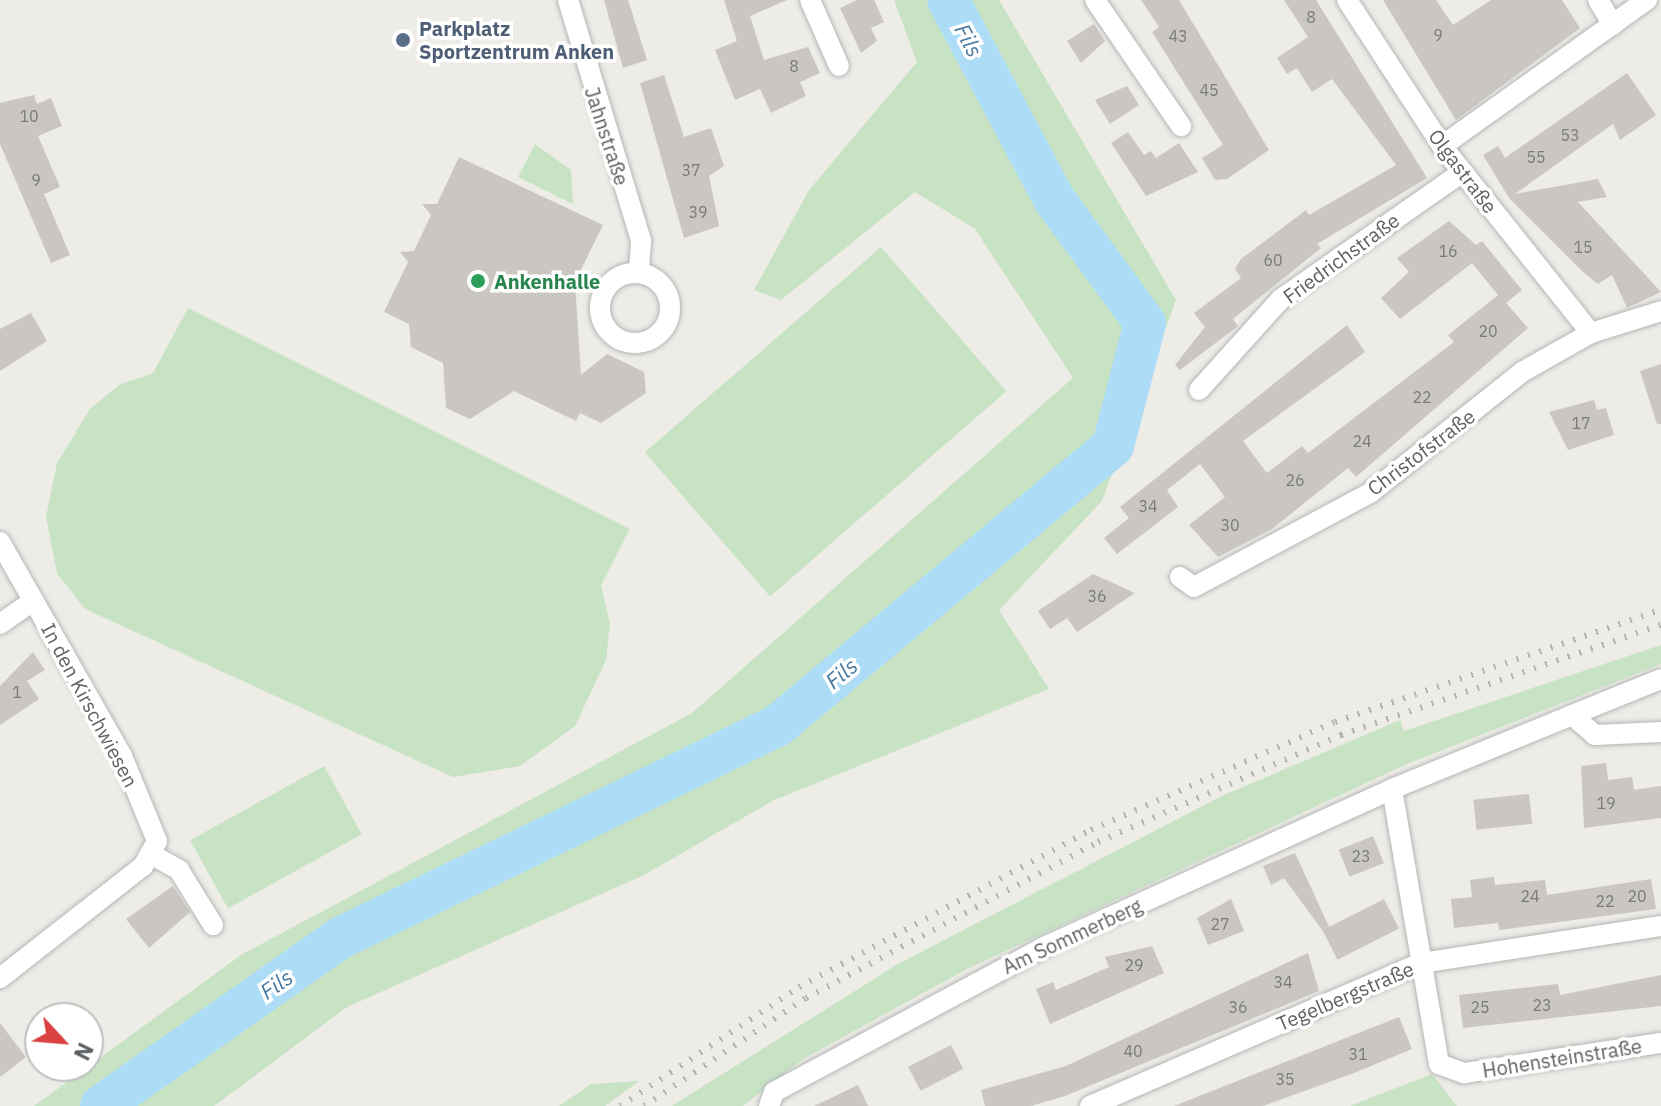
<!DOCTYPE html>
<html>
<head>
<meta charset="utf-8">
<style>
  body { margin:0 }
  #map { position:relative; width:1661px; height:1106px; overflow:hidden; background:#eeece6; font-family:"IBM Plex Sans",sans-serif }
  div>[style] { position:absolute }
  .green>* { inset:0; background:#c7e3c4; transform-origin:0 0 }
  .river>* { height:42px; margin:-21px; padding:0 21px; transform-origin:21px; border-radius:21px; background:#addcf7 }
  .building>* { inset:0; background:#cac7c2; transform-origin:0 0 }
  .roads { filter:drop-shadow(0 0 2px #b3b6b9) drop-shadow(0 0 2px #b3b6b9) }
  .street>* { height:20px; margin:-10px; padding:0 10px; transform-origin:10px; border-radius:10px; background:#fff }
  .street>.ring { margin:-10px; padding:0; box-sizing:content-box; background:none; border:20px solid #fff; border-radius:50% }
  .rail>* { height:6px; margin-top:-3px; transform-origin:0; background:repeating-linear-gradient(90deg,#b3b4b5 0 2px,transparent 0 12px) }
  .dots>* { width:22px; height:22px; translate:-50% -50%; box-sizing:border-box; border:4px solid #fff; border-radius:50% }
  span { translate:-50% -50%; white-space:nowrap; text-align:center; line-height:1.15; -webkit-text-stroke:7px #fff; paint-order:stroke }
  .number-label { font-size:16px; color:#787a7c }
  .number-label span { -webkit-text-stroke-width:0 }
  .service-label { font-size:20px; color:#4e5e75; font-weight:700 }
  .left { translate:0 -50%; text-align:left }
  .street-label { font-size:20px; color:#5d6165 }
  .leisure-label { font-size:20px; color:#27864d; font-weight:700 }
  .water-label { font-size:22px; color:#4779a0; font-style:italic }
  .north { position:absolute; left:24px; top:1002px; width:80px; height:80px; box-sizing:border-box; background:#fff; border:2px solid #bec0c1; border-radius:50%; rotate:116deg; font-size:22px; font-weight:700; line-height:32px; text-align:center; color:#5d6165 }
  .north::after { content:''; display:block; margin:auto; width:28px; height:36px; background:#da4140; clip-path:polygon(50% 0,100% 100%,50% 72%,0 100%) }
</style>
</head>
<body>
<div id="map">
  <div class="green">
    <i style="clip-path:polygon(894px 0,999px 0,1176px 300px,1102px 501px,999px 610px,1049px 689px,772px 801px,644px 875px,347px 1007px,214px 1106px,34px 1106px,241px 955px,692px 713px,1073px 378px,975px 229px,915px 192px,781px 300px,754px 290px,809px 190px,917px 62px)"></i>
    <i style="clip-path:polygon(535px 144px,571px 170px,573px 204px,518px 177px)"></i>
    <i style="left:881px;top:247px;width:191px;height:313px;rotate:49deg"></i>
    <i style="clip-path:polygon(188px 308px,630px 529px,601px 585px,610px 624px,606px 660px,575px 726px,520px 766px,453px 777px,85px 609px,57px 573px,46px 517px,57px 463px,90px 409px,119px 385px,153px 373px)"></i>
    <i style="clip-path:polygon(1661px 645px,1661px 664px,1407px 764px,967px 969px,803px 1059px,743px 1106px,672px 1106px,896px 965px,1224px 795px,1400px 720px,1404px 731px)"></i>
    <i style="left:324px;top:766px;width:78px;height:153px;rotate:61deg"></i>
    <i style="clip-path:polygon(1432px 1074px,1457px 1106px,1350px 1106px)"></i>
    <i style="clip-path:polygon(639px 1081px,605px 1106px,559px 1106px,591px 1084px)"></i>
  </div>
  <div class="river">
    <i style="left:101px;top:1106px;width:292px;rotate:-35.1deg"></i>
    <i style="left:340px;top:938px;width:486px;rotate:-25.9deg"></i>
    <i style="left:777px;top:726px;width:437px;rotate:-39.8deg"></i>
    <i style="left:1113px;top:446px;width:127px;rotate:-75.4deg"></i>
    <i style="left:1145px;top:323px;width:154px;rotate:-126.3deg"></i>
    <i style="left:1054px;top:199px;width:225px;rotate:-118deg"></i>
  </div>
  <div class="building">
    <i style="clip-path:polygon(604px 0,628px 0,647px 60px,623px 68px)"></i>
    <i style="clip-path:polygon(724px 0,787px 0,750px 16px,764px 60px,808px 47px,820px 73px,800px 82px,806px 96px,771px 113px,760px 89px,735px 100px,715px 50px,737px 41px)"></i>
    <i style="clip-path:polygon(857px 0,874px 0,884px 22px,871px 28px,877px 41px,861px 53px,840px 8px)"></i>
    <i style="clip-path:polygon(1141px 0,1179px 0,1269px 150px,1227px 179px,1215px 180px,1202px 158px,1223px 145px,1152px 32px,1159px 27px)"></i>
    <i style="clip-path:polygon(1284px 0,1316px 0,1427px 178px,1317px 244px,1321px 248px,1233px 319px,1238px 326px,1180px 370px,1175px 365px,1205px 327px,1194px 313px,1241px 278px,1235px 269px,1241px 259px,1306px 210px,1309px 215px,1396px 165px,1332px 79px,1312px 92px,1297px 68px,1287px 74px,1277px 58px,1308px 37px)"></i>
    <i style="clip-path:polygon(1383px 0,1436px 0,1453px 25px,1491px 0,1562px 0,1580px 28px,1456px 120px)"></i>
    <i style="clip-path:polygon(1094px 24px,1105px 41px,1081px 63px,1067px 41px)"></i>
    <i style="clip-path:polygon(1627px 73px,1656px 115px,1620px 140px,1613px 124px,1515px 194px,1598px 179px,1607px 197px,1578px 202px,1661px 292px,1627px 308px,1612px 275px,1598px 284px,1581px 270px,1509px 198px,1483px 155px,1498px 146px,1505px 158px)"></i>
    <i style="clip-path:polygon(664px 75px,684px 137px,711px 128px,724px 166px,709px 176px,719px 226px,684px 238px,640px 83px)"></i>
    <i style="clip-path:polygon(1127px 86px,1139px 105px,1110px 124px,1095px 100px)"></i>
    <i style="clip-path:polygon(34px 95px,37px 104px,51px 98px,62px 126px,38px 136px,60px 187px,44px 194px,70px 255px,51px 263px,0 144px,0 103px)"></i>
    <i style="clip-path:polygon(1128px 132px,1144px 155px,1151px 151px,1156px 158px,1179px 143px,1198px 172px,1146px 196px,1111px 143px)"></i>
    <i style="clip-path:polygon(459px 157px,603px 225px,575px 282px,581px 375px,607px 354px,644px 372px,646px 393px,601px 423px,580px 413px,576px 421px,514px 391px,470px 419px,446px 408px,443px 363px,411px 347px,409px 324px,384px 312px,408px 262px,400px 252px,414px 251px,431px 215px,422px 204px,437px 204px)"></i>
    <i style="clip-path:polygon(1449px 221px,1476px 245px,1482px 241px,1522px 290px,1506px 303px,1528px 328px,1356px 477px,1348px 468px,1272px 529px,1218px 557px,1189px 525px,1225px 497px,1200px 464px,1167px 490px,1178px 507px,1117px 554px,1104px 538px,1129px 518px,1120px 507px,1347px 325px,1365px 352px,1243px 441px,1267px 473px,1302px 446px,1308px 453px,1454px 342px,1448px 335px,1498px 295px,1472px 263px,1400px 319px,1381px 298px,1409px 272px,1397px 258px)"></i>
    <i style="clip-path:polygon(31px 313px,47px 341px,0 371px,0 329px)"></i>
    <i style="clip-path:polygon(1661px 364px,1661px 424px,1657px 424px,1640px 371px)"></i>
    <i style="clip-path:polygon(1594px 400px,1597px 410px,1606px 408px,1614px 435px,1568px 450px,1549px 412px)"></i>
    <i style="clip-path:polygon(1093px 574px,1135px 593px,1077px 632px,1067px 618px,1050px 629px,1038px 611px)"></i>
    <i style="clip-path:polygon(33px 652px,45px 670px,27px 681px,39px 699px,0 725px,0 686px)"></i>
    <i style="clip-path:polygon(1606px 763px,1608px 780px,1632px 777px,1634px 790px,1661px 786px,1661px 818px,1584px 828px,1581px 766px)"></i>
    <i style="left:1529px;top:794px;width:30px;height:56px;rotate:84deg"></i>
    <i style="left:1373px;top:836px;width:29px;height:37px;rotate:68deg"></i>
    <i style="clip-path:polygon(1295px 853px,1331px 931px,1325px 934px,1284px 878px,1271px 885px,1263px 866px)"></i>
    <i style="clip-path:polygon(1494px 877px,1495px 885px,1545px 880px,1547px 895px,1651px 879px,1656px 909px,1499px 930px,1498px 923px,1454px 928px,1451px 899px,1472px 897px,1470px 880px)"></i>
    <i style="clip-path:polygon(173px 886px,190px 912px,149px 948px,126px 919px)"></i>
    <i style="clip-path:polygon(1231px 899px,1244px 931px,1208px 945px,1197px 918px)"></i>
    <i style="left:1384px;top:899px;width:33px;height:69px;rotate:63deg"></i>
    <i style="clip-path:polygon(1152px 946px,1164px 973px,1050px 1024px,1036px 989px,1053px 982px,1056px 990px,1109px 967px,1105px 957px)"></i>
    <i style="clip-path:polygon(1308px 953px,1319px 991px,1065px 1096px,1031px 1106px,985px 1106px,981px 1090px,1066px 1066px)"></i>
    <i style="clip-path:polygon(1661px 975px,1661px 1006px,1463px 1028px,1459px 995px,1558px 984px,1560px 995px)"></i>
    <i style="clip-path:polygon(1399px 1017px,1412px 1049px,1354px 1073px,1263px 1106px,1174px 1106px)"></i>
    <i style="clip-path:polygon(0 1023px,26px 1057px,0 1077px)"></i>
    <i style="left:951px;top:1045px;width:27px;height:48px;rotate:63deg"></i>
    <i style="clip-path:polygon(858px 1085px,868px 1106px,814px 1106px)"></i>
  </div>
  <div class="roads">
    <div class="street">
      <i style="left:568px;top:0;width:252px;rotate:73.1deg"></i>
      <i style="left:641px;top:241px;width:32px;rotate:94deg"></i>
      <i style="left:810px;top:0;width:72px;rotate:66.3deg"></i>
      <i style="left:1095px;top:0;width:153px;rotate:55.7deg"></i>
      <i style="left:1347px;top:0;width:174px;rotate:56.9deg"></i>
      <i style="left:1442px;top:146px;width:239px;rotate:51.5deg"></i>
      <i style="left:1598px;top:0;width:29px;rotate:59deg"></i>
      <i style="left:1442px;top:146px;width:252px;rotate:-35.5deg"></i>
      <i class="ring" style="left:600px;top:273px;width:50px;height:50px"></i>
      <i style="left:1199px;top:390px;width:122px;rotate:-48deg"></i>
      <i style="left:1281px;top:299px;width:220px;rotate:-35deg"></i>
      <i style="left:0;top:542px;width:246px;rotate:60.3deg"></i>
      <i style="left:122px;top:756px;width:92px;rotate:67.6deg"></i>
      <i style="left:157px;top:841px;width:29px;rotate:119deg"></i>
      <i style="left:143px;top:866px;width:182px;rotate:141.9deg"></i>
      <i style="left:1180px;top:577px;width:17px;rotate:36deg"></i>
      <i style="left:1194px;top:587px;width:200px;rotate:-28.1deg"></i>
      <i style="left:1370px;top:493px;width:194px;rotate:-38.5deg"></i>
      <i style="left:1522px;top:372px;width:79px;rotate:-29.5deg"></i>
      <i style="left:1591px;top:333px;width:73px;rotate:-17.4deg"></i>
      <i style="left:0;top:624px;width:40px;rotate:-34.9deg"></i>
      <i style="left:1572px;top:715px;width:96px;rotate:-22deg"></i>
      <i style="left:1392px;top:789px;width:195px;rotate:-22.3deg"></i>
      <i style="left:1572px;top:715px;width:30px;rotate:41deg"></i>
      <i style="left:1595px;top:735px;width:66px;rotate:-2.6deg"></i>
      <i style="left:154px;top:856px;width:29px;rotate:29deg"></i>
      <i style="left:179px;top:870px;width:65px;rotate:58.3deg"></i>
      <i style="left:769px;top:1106px;width:15px;rotate:-70deg"></i>
      <i style="left:774px;top:1092px;width:306px;rotate:-28.2deg"></i>
      <i style="left:1044px;top:947px;width:382px;rotate:-24.4deg"></i>
      <i style="left:1392px;top:789px;width:279px;rotate:80.3deg"></i>
      <i style="left:1439px;top:1064px;width:27px;rotate:20deg"></i>
      <i style="left:1464px;top:1073px;width:199px;rotate:-8.7deg"></i>
      <i style="left:1090px;top:1106px;width:361px;rotate:-23.4deg"></i>
      <i style="left:1421px;top:963px;width:243px;rotate:-8.8deg"></i>
    </div>
  </div>
  <div class="rail">
    <i style="left:620px;top:1106px;width:215px;rotate:-33.6deg"></i>
    <i style="left:799px;top:987px;width:332px;rotate:-28.3deg"></i>
    <i style="left:1091px;top:830px;width:267px;rotate:-23.9deg"></i>
    <i style="left:1335px;top:722px;width:345px;rotate:-19deg"></i>
    <i style="left:644px;top:1106px;width:195px;rotate:-33.7deg"></i>
    <i style="left:806px;top:998px;width:331px;rotate:-28.1deg"></i>
    <i style="left:1098px;top:842px;width:266px;rotate:-23.8deg"></i>
    <i style="left:1341px;top:735px;width:338px;rotate:-19deg"></i>
  </div>
  <div class="dots">
    <i style="left:403px;top:40px;background:#5c6f8a"></i>
    <i style="left:478px;top:281px;background:#2e9e5b"></i>
  </div>
  <div class="number-label">
    <span style="left:1311px;top:17px">8</span>
    <span style="left:1438px;top:35px">9</span>
    <span style="left:1178px;top:36px">43</span>
    <span style="left:794px;top:66px">8</span>
    <span style="left:1209px;top:90px">45</span>
    <span style="left:29px;top:116px">10</span>
    <span style="left:1570px;top:135px">53</span>
    <span style="left:1536px;top:157px">55</span>
    <span style="left:691px;top:170px">37</span>
    <span style="left:36px;top:180px">9</span>
    <span style="left:698px;top:212px">39</span>
    <span style="left:1583px;top:247px">15</span>
    <span style="left:1448px;top:251px">16</span>
    <span style="left:1273px;top:260px">60</span>
    <span style="left:1488px;top:331px">20</span>
    <span style="left:1422px;top:397px">22</span>
    <span style="left:1581px;top:423px">17</span>
    <span style="left:1362px;top:441px">24</span>
    <span style="left:1295px;top:480px">26</span>
    <span style="left:1148px;top:506px">34</span>
    <span style="left:1230px;top:525px">30</span>
    <span style="left:1097px;top:596px">36</span>
    <span style="left:17px;top:692px">1</span>
    <span style="left:1606px;top:803px">19</span>
    <span style="left:1361px;top:856px">23</span>
    <span style="left:1530px;top:896px">24</span>
    <span style="left:1637px;top:896px">20</span>
    <span style="left:1605px;top:901px">22</span>
    <span style="left:1220px;top:924px">27</span>
    <span style="left:1134px;top:965px">29</span>
    <span style="left:1283px;top:982px">34</span>
    <span style="left:1542px;top:1005px">23</span>
    <span style="left:1238px;top:1007px">36</span>
    <span style="left:1480px;top:1007px">25</span>
    <span style="left:1133px;top:1051px">40</span>
    <span style="left:1358px;top:1054px">31</span>
    <span style="left:1285px;top:1079px">35</span>
  </div>
  <div class="service-label">
    <span class="left" style="left:419px;top:40px">Parkplatz<br>Sportzentrum Anken</span>
  </div>
  <div class="street-label">
    <span style="left:607px;top:136px;rotate:72deg">Jahnstraße</span>
    <span style="left:1463px;top:171px;rotate:53deg">Olgastraße</span>
    <span style="left:1341px;top:258px;rotate:-36deg">Friedrichstraße</span>
    <span style="left:1421px;top:452px;rotate:-37deg">Christofstraße</span>
    <span style="left:90px;top:705px;rotate:62deg">In den Kirschwiesen</span>
    <span style="left:1072px;top:936px;rotate:-25deg">Am Sommerberg</span>
    <span style="left:1345px;top:996px;rotate:-23deg">Tegelbergstraße</span>
    <span style="left:1562px;top:1058px;rotate:-9deg">Hohensteinstraße</span>
  </div>
  <div class="leisure-label">
    <span class="left" style="left:494px;top:281px">Ankenhalle</span>
  </div>
  <div class="water-label">
    <span style="left:969px;top:40px;rotate:62deg">Fils</span>
    <span style="left:841px;top:673px;rotate:-40deg">Fils</span>
    <span style="left:276px;top:984px;rotate:-35deg">Fils</span>
  </div>
  <div class="north">N</div>
</div>
</body>
</html>
